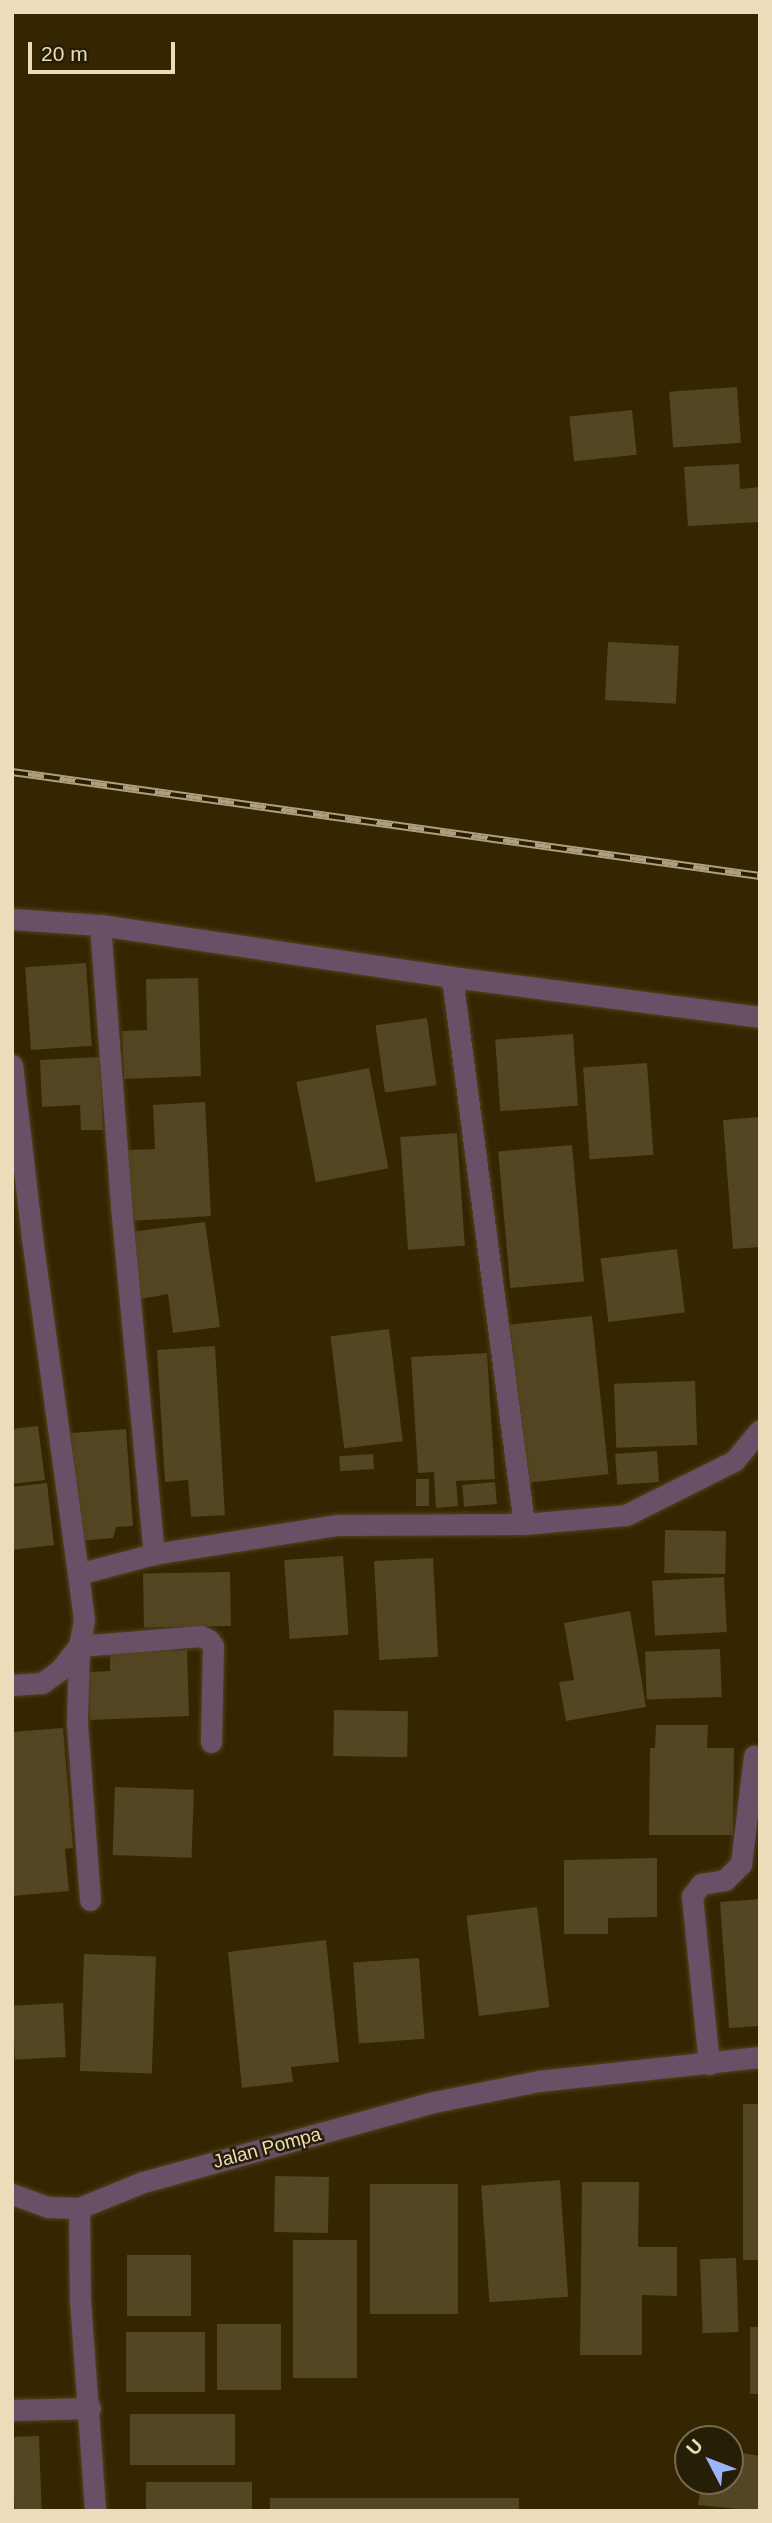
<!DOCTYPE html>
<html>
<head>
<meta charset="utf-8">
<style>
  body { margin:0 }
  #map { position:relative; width:772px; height:2523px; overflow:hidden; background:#342600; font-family:Arial,sans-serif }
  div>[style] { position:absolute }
  .building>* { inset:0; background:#534622; transform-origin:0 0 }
  .roads { filter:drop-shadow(0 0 2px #51431e) drop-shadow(0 0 2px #51431e) }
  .minor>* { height:21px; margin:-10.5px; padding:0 10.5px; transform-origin:10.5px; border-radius:10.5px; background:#685166 }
  .rail>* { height:8px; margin-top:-4px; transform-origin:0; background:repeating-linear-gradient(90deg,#261e06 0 16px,#aea07c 0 32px); box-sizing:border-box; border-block:2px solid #aea07c }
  span { translate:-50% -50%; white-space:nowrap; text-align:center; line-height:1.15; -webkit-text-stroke:5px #261e06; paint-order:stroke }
  .street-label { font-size:19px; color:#ebddb9 }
  .frame { position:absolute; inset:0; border:14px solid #ebddb9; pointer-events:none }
  .north { position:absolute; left:674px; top:2425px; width:70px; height:70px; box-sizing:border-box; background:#261e06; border:2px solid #756a4e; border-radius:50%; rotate:312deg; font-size:19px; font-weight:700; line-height:28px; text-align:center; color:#ebddb9 }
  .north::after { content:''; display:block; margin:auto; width:24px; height:32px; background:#9cb4fd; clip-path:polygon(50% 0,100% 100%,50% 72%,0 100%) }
  .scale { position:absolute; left:28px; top:42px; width:147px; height:32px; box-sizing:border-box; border:4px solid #ebddb9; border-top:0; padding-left:9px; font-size:21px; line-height:24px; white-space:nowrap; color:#ebddb9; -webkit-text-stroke:5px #261e06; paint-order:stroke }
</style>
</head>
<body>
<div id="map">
  <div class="building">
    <i style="left:737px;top:387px;width:56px;height:68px;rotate:86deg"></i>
    <i style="left:632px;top:410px;width:45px;height:63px;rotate:84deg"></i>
    <i style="clip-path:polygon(739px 464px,740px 489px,760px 487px,760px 522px,688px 526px,684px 467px)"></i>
    <i style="left:608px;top:642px;width:71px;height:58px;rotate:3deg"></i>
    <i style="left:86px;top:963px;width:83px;height:61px;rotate:86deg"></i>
    <i style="clip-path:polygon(198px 978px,201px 1076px,124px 1079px,122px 1031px,147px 1030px,146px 979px)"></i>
    <i style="left:427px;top:1018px;width:68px;height:52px;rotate:82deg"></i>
    <i style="left:573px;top:1034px;width:72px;height:78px;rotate:86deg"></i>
    <i style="clip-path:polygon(100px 1057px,103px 1130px,81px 1130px,80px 1105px,42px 1107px,40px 1060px)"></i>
    <i style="left:647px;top:1063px;width:92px;height:64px;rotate:86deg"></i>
    <i style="left:369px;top:1068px;width:102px;height:74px;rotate:79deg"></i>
    <i style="clip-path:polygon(205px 1102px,211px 1216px,128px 1221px,124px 1150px,155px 1149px,153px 1105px)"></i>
    <i style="clip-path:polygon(760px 1117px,760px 1247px,733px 1249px,723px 1120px)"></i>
    <i style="left:457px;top:1133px;width:113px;height:57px;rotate:86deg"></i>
    <i style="left:572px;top:1145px;width:137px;height:74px;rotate:85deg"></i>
    <i style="clip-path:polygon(205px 1222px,220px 1327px,173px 1333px,168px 1294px,141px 1299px,131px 1232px)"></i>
    <i style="left:677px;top:1249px;width:64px;height:77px;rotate:83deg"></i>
    <i style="left:592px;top:1316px;width:159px;height:85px;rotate:84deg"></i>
    <i style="left:389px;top:1329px;width:113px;height:59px;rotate:83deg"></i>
    <i style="clip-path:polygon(215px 1346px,225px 1515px,191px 1517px,188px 1480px,165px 1482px,157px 1350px)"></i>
    <i style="clip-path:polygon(487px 1353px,495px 1479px,456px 1481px,458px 1506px,436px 1508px,434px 1472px,418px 1473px,411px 1357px)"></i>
    <i style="left:695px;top:1381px;width:64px;height:81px;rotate:88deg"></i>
    <i style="clip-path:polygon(38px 1426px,45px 1480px,12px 1484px,12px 1429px)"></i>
    <i style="clip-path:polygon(126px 1429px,133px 1526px,116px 1527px,113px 1538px,78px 1541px,71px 1433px)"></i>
    <i style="left:657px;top:1451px;width:31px;height:42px;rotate:86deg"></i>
    <i style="left:373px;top:1454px;width:15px;height:34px;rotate:86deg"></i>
    <i style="left:416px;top:1479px;width:13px;height:27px"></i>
    <i style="left:495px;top:1482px;width:22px;height:33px;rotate:85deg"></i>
    <i style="clip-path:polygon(47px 1483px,54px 1545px,12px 1550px,12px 1487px)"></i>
    <i style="left:726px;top:1531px;width:43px;height:61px;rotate:91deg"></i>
    <i style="left:343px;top:1556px;width:79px;height:59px;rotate:86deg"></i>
    <i style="left:433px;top:1558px;width:99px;height:59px;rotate:87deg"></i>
    <i style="left:230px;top:1572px;width:54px;height:87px;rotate:89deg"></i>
    <i style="left:724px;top:1577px;width:55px;height:72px;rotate:87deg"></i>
    <i style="clip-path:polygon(630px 1611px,646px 1707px,566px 1721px,559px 1682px,574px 1680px,564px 1623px)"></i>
    <i style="left:720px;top:1649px;width:48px;height:75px;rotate:88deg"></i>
    <i style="clip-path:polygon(187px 1650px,189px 1716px,90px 1720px,89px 1672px,110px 1671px,110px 1652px)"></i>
    <i style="left:334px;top:1710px;width:74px;height:46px;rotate:1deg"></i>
    <i style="clip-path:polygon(656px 1725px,708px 1725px,707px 1748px,734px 1748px,733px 1835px,649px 1835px,650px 1748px,655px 1748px)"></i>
    <i style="clip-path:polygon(63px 1728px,73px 1848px,65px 1849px,69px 1891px,12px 1896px,12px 1732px)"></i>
    <i style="left:115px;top:1787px;width:79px;height:68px;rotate:2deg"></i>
    <i style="clip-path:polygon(657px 1858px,657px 1917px,608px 1918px,608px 1934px,564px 1934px,564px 1860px)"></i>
    <i style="clip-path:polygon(760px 1899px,760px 2026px,729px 2028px,720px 1902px)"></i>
    <i style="left:537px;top:1907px;width:101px;height:71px;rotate:83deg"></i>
    <i style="clip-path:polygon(326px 1940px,339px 2062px,291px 2067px,293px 2082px,242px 2088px,228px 1952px)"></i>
    <i style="left:84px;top:1954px;width:72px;height:117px;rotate:2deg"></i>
    <i style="left:419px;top:1958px;width:81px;height:66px;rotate:86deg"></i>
    <i style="left:63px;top:2003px;width:54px;height:51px;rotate:87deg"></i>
    <i style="left:743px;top:2104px;width:17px;height:156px"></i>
    <i style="left:275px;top:2176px;width:54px;height:56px;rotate:1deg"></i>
    <i style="left:560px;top:2180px;width:117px;height:79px;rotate:86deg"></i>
    <i style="clip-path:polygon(582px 2182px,639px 2182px,638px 2247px,677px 2247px,677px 2296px,642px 2295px,642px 2355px,580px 2355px)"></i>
    <i style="left:370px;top:2184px;width:88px;height:130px"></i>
    <i style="left:293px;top:2240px;width:64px;height:138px"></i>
    <i style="left:191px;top:2255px;width:61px;height:64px;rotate:90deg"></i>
    <i style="left:736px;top:2258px;width:74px;height:36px;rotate:88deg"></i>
    <i style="left:217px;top:2324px;width:64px;height:66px"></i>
    <i style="left:750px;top:2327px;width:10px;height:67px"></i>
    <i style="left:126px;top:2332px;width:79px;height:60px"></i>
    <i style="left:130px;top:2414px;width:105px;height:51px"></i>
    <i style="left:39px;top:2436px;width:75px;height:27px;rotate:88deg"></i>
    <i style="clip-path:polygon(730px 2451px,760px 2456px,760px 2511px,698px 2505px,702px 2481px,730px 2481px)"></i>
    <i style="left:146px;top:2482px;width:106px;height:29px"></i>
    <i style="left:519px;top:2498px;width:13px;height:249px;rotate:90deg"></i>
  </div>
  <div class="roads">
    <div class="minor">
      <i style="left:12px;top:919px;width:88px;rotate:3.9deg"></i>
      <i style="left:100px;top:925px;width:356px;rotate:8.4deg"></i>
      <i style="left:452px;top:977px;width:311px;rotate:7.4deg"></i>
      <i style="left:100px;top:925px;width:282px;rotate:85.7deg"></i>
      <i style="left:121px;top:1206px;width:350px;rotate:84.6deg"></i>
      <i style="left:452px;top:977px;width:552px;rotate:82.5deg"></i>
      <i style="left:12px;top:1065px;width:174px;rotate:83.4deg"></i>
      <i style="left:32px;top:1238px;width:339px;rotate:82.2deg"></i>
      <i style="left:12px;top:1685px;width:30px;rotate:-4deg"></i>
      <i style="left:42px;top:1683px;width:22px;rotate:-36deg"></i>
      <i style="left:60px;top:1670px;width:31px;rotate:-52deg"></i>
      <i style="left:79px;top:1646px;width:26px;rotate:-79deg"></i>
      <i style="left:84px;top:1620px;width:46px;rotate:-97.4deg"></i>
      <i style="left:78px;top:1574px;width:79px;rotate:-14.7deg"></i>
      <i style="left:154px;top:1554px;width:186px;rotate:-9deg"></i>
      <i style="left:338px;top:1525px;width:186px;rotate:-0.3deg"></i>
      <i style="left:524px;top:1524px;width:102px;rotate:-5deg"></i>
      <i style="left:626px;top:1515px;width:121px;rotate:-26.6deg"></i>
      <i style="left:734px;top:1461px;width:40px;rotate:-50deg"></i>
      <i style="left:90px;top:1900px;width:177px;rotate:-94.2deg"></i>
      <i style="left:77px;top:1723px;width:77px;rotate:-88.5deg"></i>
      <i style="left:79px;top:1646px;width:122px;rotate:-4.7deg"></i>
      <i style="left:201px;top:1636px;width:9px;rotate:27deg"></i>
      <i style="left:209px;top:1640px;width:7px;rotate:56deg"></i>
      <i style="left:213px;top:1646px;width:96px;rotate:91.2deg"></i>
      <i style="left:709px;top:2064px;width:169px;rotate:-95.8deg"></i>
      <i style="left:692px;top:1896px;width:15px;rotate:-53deg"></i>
      <i style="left:701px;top:1884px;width:24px;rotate:-9deg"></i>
      <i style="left:725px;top:1880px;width:23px;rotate:-45deg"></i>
      <i style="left:741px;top:1864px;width:109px;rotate:-83.1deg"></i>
      <i style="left:12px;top:2194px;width:38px;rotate:20deg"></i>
      <i style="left:48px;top:2207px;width:31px;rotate:2deg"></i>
      <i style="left:79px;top:2208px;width:69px;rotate:-22.1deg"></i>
      <i style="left:143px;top:2182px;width:297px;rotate:-15.4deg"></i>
      <i style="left:429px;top:2103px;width:112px;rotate:-11.3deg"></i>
      <i style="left:539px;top:2081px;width:222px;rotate:-6.2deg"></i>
      <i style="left:79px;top:2208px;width:92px;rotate:89.4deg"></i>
      <i style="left:80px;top:2300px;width:212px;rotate:85.9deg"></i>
      <i style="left:12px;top:2410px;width:78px;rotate:-1.5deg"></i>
    </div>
  </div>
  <div class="rail">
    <i style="left:12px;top:772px;width:755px;rotate:7.92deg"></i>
  </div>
  <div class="street-label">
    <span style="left:267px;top:2148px;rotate:-15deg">Jalan Pompa</span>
  </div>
  <div class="frame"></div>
  <div class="north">U</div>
  <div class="scale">20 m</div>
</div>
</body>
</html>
